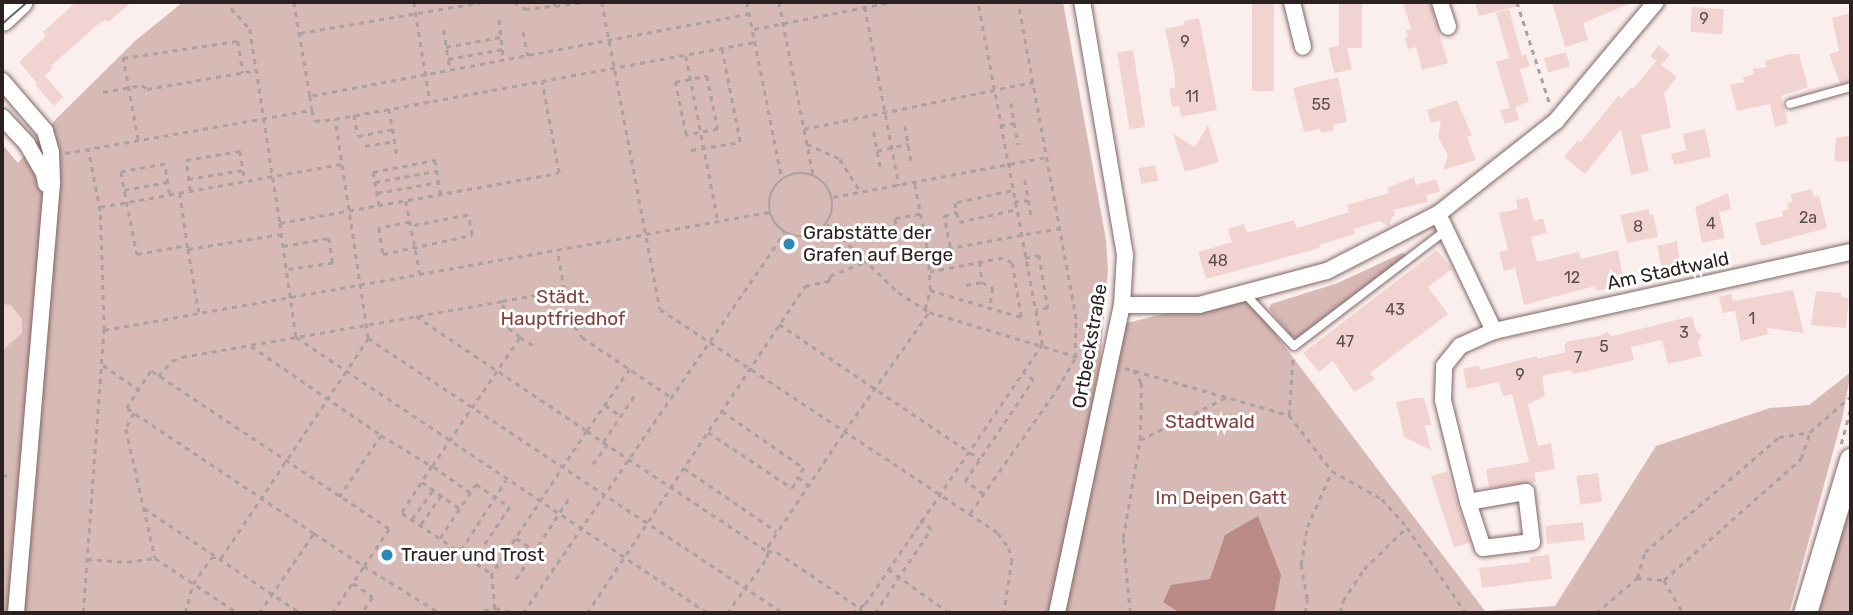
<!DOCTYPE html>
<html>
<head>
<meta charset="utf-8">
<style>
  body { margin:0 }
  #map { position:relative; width:1853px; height:615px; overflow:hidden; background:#fbefee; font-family:Rubik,sans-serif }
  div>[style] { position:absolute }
  .green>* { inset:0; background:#d7b9b6 }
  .water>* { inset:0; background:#b98a86 }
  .building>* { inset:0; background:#f1d4d1; transform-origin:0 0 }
  .path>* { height:2.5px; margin-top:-1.25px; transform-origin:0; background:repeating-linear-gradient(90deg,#aca1a0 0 5px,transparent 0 10px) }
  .path>.ring { margin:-1.25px; padding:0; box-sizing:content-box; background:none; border:2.5px solid #aca1a0; border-radius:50% }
  .roads { filter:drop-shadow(0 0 2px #806765) drop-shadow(0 0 2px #806765) }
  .lane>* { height:8px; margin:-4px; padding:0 4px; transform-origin:4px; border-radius:4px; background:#fff }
  .street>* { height:16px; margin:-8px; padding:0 8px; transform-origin:8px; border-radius:8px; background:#fff }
  .secondary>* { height:23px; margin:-11.5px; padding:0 11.5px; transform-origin:11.5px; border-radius:11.5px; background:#fff }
  .tram>* { height:2px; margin:-1px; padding:0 1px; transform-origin:1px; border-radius:1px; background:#6a605f }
  .dots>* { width:19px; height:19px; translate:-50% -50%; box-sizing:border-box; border:4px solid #fff; border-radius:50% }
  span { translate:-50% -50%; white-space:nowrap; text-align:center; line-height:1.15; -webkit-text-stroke:6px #fff; paint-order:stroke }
  .number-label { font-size:16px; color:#5c4e4c }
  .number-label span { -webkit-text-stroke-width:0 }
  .poi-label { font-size:19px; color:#2b2120 }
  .left { translate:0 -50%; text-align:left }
  .street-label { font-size:19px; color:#2b2120 }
  .park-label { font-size:19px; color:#80413d }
  .frame { position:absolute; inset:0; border:4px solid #2b2120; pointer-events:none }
</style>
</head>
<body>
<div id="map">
  <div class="green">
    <i style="clip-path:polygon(183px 2px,1063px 2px,1106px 240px,1108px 270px,1100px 364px,1052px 613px,2px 613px,2px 144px,18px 163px,57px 118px,135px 41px)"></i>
    <i style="clip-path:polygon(1402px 253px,1407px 255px,1299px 339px,1291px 336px,1269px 309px,1271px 304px,1338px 283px)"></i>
    <i style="clip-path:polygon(1245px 294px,1485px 611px,1555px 606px,1656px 446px,1770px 408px,1809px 405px,1851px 372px,1842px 419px,1789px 613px,1063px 613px,1123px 324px)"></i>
    <i style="clip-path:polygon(1851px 470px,1851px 613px,1814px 613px)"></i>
  </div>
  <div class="water">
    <i style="clip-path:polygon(1258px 516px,1281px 575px,1274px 613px,1180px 613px,1163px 602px,1171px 585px,1210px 579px,1225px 535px)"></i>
  </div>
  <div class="building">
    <i style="clip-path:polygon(76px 2px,132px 2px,108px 22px,106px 20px,97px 25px,51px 66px,53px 68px,37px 83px,19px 62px,46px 36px,43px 32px)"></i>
    <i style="left:1252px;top:2px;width:22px;height:89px"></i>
    <i style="left:1339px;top:2px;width:23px;height:46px"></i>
    <i style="clip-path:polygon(1403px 2px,1430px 2px,1448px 63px,1422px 70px,1416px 47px,1408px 49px,1405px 38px,1408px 37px,1406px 30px,1411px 29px)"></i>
    <i style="clip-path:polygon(1475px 2px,1518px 2px,1518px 6px,1479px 16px)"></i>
    <i style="clip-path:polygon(1552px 2px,1634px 2px,1583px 23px,1588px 40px,1565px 47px)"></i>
    <i style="left:1692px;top:7px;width:32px;height:25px;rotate:4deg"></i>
    <i style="clip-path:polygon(1509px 9px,1522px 56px,1526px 54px,1530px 66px,1520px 69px,1529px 102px,1515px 107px,1519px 120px,1505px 124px,1500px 110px,1510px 108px,1496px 62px,1509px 58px,1496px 13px)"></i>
    <i style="clip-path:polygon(1851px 13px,1851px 81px,1840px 83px,1829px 54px,1839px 51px,1832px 18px)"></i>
    <i style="clip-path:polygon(1199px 18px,1217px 110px,1181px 117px,1179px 106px,1172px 107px,1169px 89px,1175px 87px,1175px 77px,1165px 29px,1184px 25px,1184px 21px)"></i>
    <i style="left:1346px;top:44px;width:26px;height:18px;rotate:77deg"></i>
    <i style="clip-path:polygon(1659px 45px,1670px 55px,1661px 65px,1677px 77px,1664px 93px,1671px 128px,1641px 135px,1649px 171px,1631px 175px,1621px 129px,1585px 174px,1564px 157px,1578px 140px,1580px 143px,1619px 95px,1622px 98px,1631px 87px,1633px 89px,1656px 61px,1650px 56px)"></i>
    <i style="left:1133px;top:50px;width:78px;height:16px;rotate:81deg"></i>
    <i style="left:1566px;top:52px;width:15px;height:23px;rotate:74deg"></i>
    <i style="clip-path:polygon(1790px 54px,1799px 54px,1808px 87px,1781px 96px,1788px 123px,1775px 127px,1770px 104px,1737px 111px,1730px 85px,1744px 82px,1743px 77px,1754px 74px,1753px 69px,1766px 67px,1765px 61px)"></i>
    <i style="left:45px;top:76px;width:28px;height:13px;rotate:49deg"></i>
    <i style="clip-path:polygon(1338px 77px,1347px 122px,1333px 125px,1334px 130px,1321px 133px,1320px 129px,1304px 132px,1293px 88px)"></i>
    <i style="clip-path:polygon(1457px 100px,1472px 136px,1467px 137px,1476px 160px,1443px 170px,1448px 155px,1438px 137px,1441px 120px,1431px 123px,1427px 110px)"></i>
    <i style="clip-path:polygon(1208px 125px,1219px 162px,1185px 172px,1173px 134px,1195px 147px)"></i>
    <i style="clip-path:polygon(1705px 129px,1711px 157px,1674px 165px,1671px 154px,1686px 150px,1683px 134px)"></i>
    <i style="clip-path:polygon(1851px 135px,1851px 162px,1834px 161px,1836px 138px)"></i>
    <i style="left:1155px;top:165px;width:16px;height:17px;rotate:79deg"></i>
    <i style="clip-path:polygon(1414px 177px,1416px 185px,1436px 179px,1440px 192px,1426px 195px,1428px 202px,1394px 210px,1395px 216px,1392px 217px,1389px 227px,1380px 221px,1354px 229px,1355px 234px,1319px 245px,1320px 248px,1206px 279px,1198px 252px,1232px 242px,1228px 229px,1244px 224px,1247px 233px,1294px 220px,1297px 228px,1349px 212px,1347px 205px,1389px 193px,1387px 188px)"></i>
    <i style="clip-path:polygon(1812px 189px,1814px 197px,1819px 196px,1827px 228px,1761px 246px,1755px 223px,1783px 216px,1782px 211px,1788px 209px,1787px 203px,1792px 202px,1791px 194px)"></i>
    <i style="clip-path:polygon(1728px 193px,1731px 209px,1719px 212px,1725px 238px,1702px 243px,1695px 207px)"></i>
    <i style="clip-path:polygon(1528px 197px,1534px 221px,1543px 218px,1547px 233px,1531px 237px,1537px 262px,1579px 252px,1581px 259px,1618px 250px,1623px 279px,1611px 282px,1612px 287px,1596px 291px,1595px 286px,1524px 305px,1515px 268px,1504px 271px,1499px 252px,1508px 250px,1499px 213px,1518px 209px,1516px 200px)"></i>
    <i style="clip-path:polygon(1649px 209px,1650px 215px,1653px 214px,1658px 237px,1627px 243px,1620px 215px)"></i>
    <i style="clip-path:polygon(1677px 241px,1681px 272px,1664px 276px,1657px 246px)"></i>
    <i style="clip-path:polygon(1437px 250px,1452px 269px,1428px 287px,1448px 314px,1370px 373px,1375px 379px,1354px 392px,1333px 361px,1319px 372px,1303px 353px)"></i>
    <i style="clip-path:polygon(1793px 290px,1804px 333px,1767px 328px,1768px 334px,1741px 341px,1735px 311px,1723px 313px,1719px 297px,1731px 294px,1733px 301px)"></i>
    <i style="clip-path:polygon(1816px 291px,1842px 293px,1841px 297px,1849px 298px,1846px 328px,1811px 325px)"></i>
    <i style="clip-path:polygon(2px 304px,11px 305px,22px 319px,22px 333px,2px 351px)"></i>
    <i style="clip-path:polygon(1692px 316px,1696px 331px,1702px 335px,1698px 343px,1702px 356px,1668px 364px,1662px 340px,1631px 347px,1634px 360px,1574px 374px,1570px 370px,1542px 376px,1545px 396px,1528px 404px,1538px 446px,1551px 443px,1555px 469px,1534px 473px,1536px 482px,1489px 488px,1486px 469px,1529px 462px,1512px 394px,1503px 396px,1499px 382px,1467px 389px,1463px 369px,1479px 365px,1480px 370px,1537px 356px,1537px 359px,1566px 352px,1564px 346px,1568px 341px,1599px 336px,1607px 332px,1612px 336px)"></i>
    <i style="clip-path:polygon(1416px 398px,1424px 398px,1427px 408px,1431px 425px,1425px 426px,1431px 450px,1404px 437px,1396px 402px)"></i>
    <i style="left:1447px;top:471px;width:75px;height:17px;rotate:72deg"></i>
    <i style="left:1598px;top:473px;width:29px;height:22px;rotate:82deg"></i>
    <i style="left:1583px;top:522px;width:18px;height:38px;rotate:84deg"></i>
    <i style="clip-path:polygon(1549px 555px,1552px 579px,1482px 588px,1479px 568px,1530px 562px,1530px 557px)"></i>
  </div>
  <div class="path">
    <i style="left:294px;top:2px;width:95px;rotate:80.3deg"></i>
    <i style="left:414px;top:2px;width:101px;rotate:80.9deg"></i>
    <i style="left:514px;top:2px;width:13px;rotate:32deg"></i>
    <i style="left:525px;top:9px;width:30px;rotate:-6deg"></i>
    <i style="left:554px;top:2px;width:4px;rotate:76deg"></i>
    <i style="left:555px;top:6px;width:30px;rotate:-8deg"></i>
    <i style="left:602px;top:2px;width:312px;rotate:79.3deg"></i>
    <i style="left:660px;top:309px;width:405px;rotate:33.5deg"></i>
    <i style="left:998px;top:533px;width:19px;rotate:54deg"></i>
    <i style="left:1009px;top:548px;width:12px;rotate:76deg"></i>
    <i style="left:1012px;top:560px;width:54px;rotate:98.6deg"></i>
    <i style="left:747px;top:2px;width:180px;rotate:78.8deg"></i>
    <i style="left:779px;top:2px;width:175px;rotate:78.8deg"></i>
    <i style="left:1517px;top:2px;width:107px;rotate:72.1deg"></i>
    <i style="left:865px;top:7px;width:182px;rotate:79.2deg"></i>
    <i style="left:231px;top:8px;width:28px;rotate:48deg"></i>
    <i style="left:250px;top:29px;width:196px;rotate:81.2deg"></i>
    <i style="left:280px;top:223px;width:283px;rotate:-10.2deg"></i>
    <i style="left:559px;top:173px;width:93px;rotate:-100.6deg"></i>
    <i style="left:750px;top:14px;width:448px;rotate:169.4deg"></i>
    <i style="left:310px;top:96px;width:14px;rotate:82deg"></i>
    <i style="left:312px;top:110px;width:11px;rotate:75deg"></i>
    <i style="left:315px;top:121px;width:20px;rotate:-6deg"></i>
    <i style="left:335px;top:119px;width:427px;rotate:-10.4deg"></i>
    <i style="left:499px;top:20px;width:40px;rotate:82.9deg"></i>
    <i style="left:754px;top:29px;width:140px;rotate:-11.1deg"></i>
    <i style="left:444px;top:30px;width:40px;rotate:81.5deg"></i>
    <i style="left:523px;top:32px;width:24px;rotate:78deg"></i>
    <i style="left:300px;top:33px;width:187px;rotate:-9.6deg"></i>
    <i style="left:446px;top:47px;width:56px;rotate:-10.3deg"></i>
    <i style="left:686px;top:56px;width:168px;rotate:79deg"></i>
    <i style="left:448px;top:59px;width:56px;rotate:-10.3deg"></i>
    <i style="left:707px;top:76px;width:54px;rotate:78.3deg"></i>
    <i style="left:718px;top:129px;width:33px;rotate:169deg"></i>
    <i style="left:686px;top:135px;width:54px;rotate:-101.7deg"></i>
    <i style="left:675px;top:82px;width:33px;rotate:-11deg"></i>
    <i style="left:103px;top:92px;width:40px;rotate:-10deg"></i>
    <i style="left:142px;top:85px;width:6px;rotate:39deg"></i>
    <i style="left:147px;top:89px;width:112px;rotate:-9.8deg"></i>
    <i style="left:1011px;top:103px;width:42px;rotate:80.3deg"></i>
    <i style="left:389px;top:109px;width:46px;rotate:79.9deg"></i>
    <i style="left:354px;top:115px;width:21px;rotate:79deg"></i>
    <i style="left:358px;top:136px;width:36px;rotate:-11deg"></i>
    <i style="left:905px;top:126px;width:35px;rotate:80deg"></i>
    <i style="left:1000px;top:126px;width:14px;rotate:-12deg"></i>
    <i style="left:804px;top:129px;width:234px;rotate:-11.6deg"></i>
    <i style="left:874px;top:132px;width:39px;rotate:80deg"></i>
    <i style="left:138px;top:140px;width:83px;rotate:-100.4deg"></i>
    <i style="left:123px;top:58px;width:116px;rotate:-8.4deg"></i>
    <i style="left:238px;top:41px;width:32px;rotate:81deg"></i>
    <i style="left:807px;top:144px;width:36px;rotate:24deg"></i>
    <i style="left:840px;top:159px;width:40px;rotate:58deg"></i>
    <i style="left:365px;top:146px;width:30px;rotate:-9deg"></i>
    <i style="left:691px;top:150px;width:50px;rotate:-9.3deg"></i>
    <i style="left:740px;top:142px;width:94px;rotate:-101.1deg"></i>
    <i style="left:877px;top:151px;width:32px;rotate:-13deg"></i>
    <i style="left:65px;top:153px;width:251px;rotate:-9.9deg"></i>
    <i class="ring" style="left:769px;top:173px;width:61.5px;height:61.5px"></i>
    <i style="left:188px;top:179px;width:56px;rotate:-9.3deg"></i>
    <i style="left:1025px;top:180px;width:39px;rotate:80deg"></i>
    <i style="left:375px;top:182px;width:63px;rotate:-10.1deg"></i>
    <i style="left:915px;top:184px;width:69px;rotate:79.2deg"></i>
    <i style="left:124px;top:190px;width:45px;rotate:-10.3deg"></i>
    <i style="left:190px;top:191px;width:31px;rotate:-97deg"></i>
    <i style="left:186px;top:160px;width:55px;rotate:-9.5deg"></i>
    <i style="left:240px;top:151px;width:30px;rotate:81deg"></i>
    <i style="left:1011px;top:191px;width:57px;rotate:167.9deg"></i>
    <i style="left:955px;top:203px;width:19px;rotate:78deg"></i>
    <i style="left:959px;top:222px;width:56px;rotate:-12.3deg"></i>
    <i style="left:180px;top:193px;width:57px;rotate:81.9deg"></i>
    <i style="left:188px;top:249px;width:95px;rotate:-9.1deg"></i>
    <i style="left:377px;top:193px;width:63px;rotate:-10.1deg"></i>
    <i style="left:169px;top:194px;width:30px;rotate:-98deg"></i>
    <i style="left:165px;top:164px;width:45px;rotate:169.7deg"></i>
    <i style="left:121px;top:172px;width:84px;rotate:79deg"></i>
    <i style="left:137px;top:254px;width:51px;rotate:-10.2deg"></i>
    <i style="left:833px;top:197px;width:218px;rotate:-10.6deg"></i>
    <i style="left:406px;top:201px;width:74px;rotate:79.1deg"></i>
    <i style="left:1014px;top:202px;width:13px;rotate:-9deg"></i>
    <i style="left:379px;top:206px;width:35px;rotate:-100deg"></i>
    <i style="left:373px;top:172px;width:63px;rotate:-11deg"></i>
    <i style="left:435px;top:160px;width:35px;rotate:80deg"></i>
    <i style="left:100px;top:207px;width:246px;rotate:-10.1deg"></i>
    <i style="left:920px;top:214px;width:25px;rotate:169deg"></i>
    <i style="left:895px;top:219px;width:16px;rotate:76deg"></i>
    <i style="left:899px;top:235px;width:25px;rotate:-12deg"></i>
    <i style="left:410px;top:222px;width:32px;rotate:169deg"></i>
    <i style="left:379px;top:228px;width:26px;rotate:81deg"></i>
    <i style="left:383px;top:254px;width:91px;rotate:-12.1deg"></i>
    <i style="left:472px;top:235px;width:20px;rotate:-101deg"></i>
    <i style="left:468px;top:215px;width:58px;rotate:169.1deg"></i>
    <i style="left:280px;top:223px;width:115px;rotate:82deg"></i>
    <i style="left:296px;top:337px;width:496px;rotate:33.8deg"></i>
    <i style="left:827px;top:224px;width:98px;rotate:43.8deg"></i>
    <i style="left:898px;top:292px;width:37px;rotate:33deg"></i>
    <i style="left:929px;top:312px;width:173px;rotate:16.8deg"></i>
    <i style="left:283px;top:246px;width:47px;rotate:-9.9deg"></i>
    <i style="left:329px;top:238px;width:25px;rotate:81deg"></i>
    <i style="left:333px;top:263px;width:48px;rotate:171.5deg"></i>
    <i style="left:950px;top:247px;width:32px;rotate:-101deg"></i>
    <i style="left:944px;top:216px;width:14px;rotate:-17deg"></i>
    <i style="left:188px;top:249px;width:64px;rotate:80.1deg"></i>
    <i style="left:1025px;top:258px;width:14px;rotate:-12deg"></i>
    <i style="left:1039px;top:255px;width:54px;rotate:80.4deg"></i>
    <i style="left:1048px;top:308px;width:12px;rotate:171deg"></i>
    <i style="left:980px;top:262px;width:20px;rotate:84deg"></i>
    <i style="left:982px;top:282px;width:13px;rotate:29deg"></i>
    <i style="left:993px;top:288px;width:20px;rotate:99deg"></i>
    <i style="left:966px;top:285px;width:16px;rotate:-11deg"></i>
    <i style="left:564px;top:290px;width:28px;rotate:80deg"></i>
    <i style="left:569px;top:318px;width:23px;rotate:56deg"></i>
    <i style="left:582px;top:337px;width:107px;rotate:34deg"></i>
    <i style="left:930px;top:290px;width:95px;rotate:16.5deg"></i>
    <i style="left:1021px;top:317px;width:55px;rotate:-99.5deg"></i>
    <i style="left:1012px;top:263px;width:10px;rotate:-151deg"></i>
    <i style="left:1003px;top:258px;width:74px;rotate:169.1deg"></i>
    <i style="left:925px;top:309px;width:20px;rotate:-75deg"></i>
    <i style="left:930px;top:290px;width:38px;rotate:-93deg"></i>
    <i style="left:928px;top:252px;width:134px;rotate:-10.3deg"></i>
    <i style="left:416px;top:316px;width:206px;rotate:33.9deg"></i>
    <i style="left:587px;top:431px;width:172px;rotate:123.6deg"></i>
    <i style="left:492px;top:574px;width:34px;rotate:85deg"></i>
    <i style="left:779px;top:324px;width:242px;rotate:33.9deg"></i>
    <i style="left:104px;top:330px;width:676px;rotate:-10.05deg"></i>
    <i style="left:520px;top:337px;width:15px;rotate:32deg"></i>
    <i style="left:368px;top:338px;width:498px;rotate:33.5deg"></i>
    <i style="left:251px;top:346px;width:158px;rotate:34.4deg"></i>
    <i style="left:103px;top:365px;width:44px;rotate:34.8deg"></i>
    <i style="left:1125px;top:368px;width:171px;rotate:16deg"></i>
    <i style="left:1289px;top:415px;width:71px;rotate:52.5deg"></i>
    <i style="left:1332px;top:471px;width:57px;rotate:29.2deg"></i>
    <i style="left:1382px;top:499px;width:38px;rotate:48deg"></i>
    <i style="left:1407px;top:527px;width:104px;rotate:55.5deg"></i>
    <i style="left:630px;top:369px;width:75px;rotate:124.7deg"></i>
    <i style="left:587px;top:431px;width:19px;rotate:35deg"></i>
    <i style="left:603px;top:442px;width:59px;rotate:-56deg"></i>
    <i style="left:158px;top:376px;width:21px;rotate:-47deg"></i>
    <i style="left:172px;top:361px;width:11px;rotate:-22deg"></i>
    <i style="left:182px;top:357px;width:325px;rotate:-9.9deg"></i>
    <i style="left:605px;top:405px;width:19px;rotate:35deg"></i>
    <i style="left:722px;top:411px;width:100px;rotate:34.8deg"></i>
    <i style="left:804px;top:468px;width:11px;rotate:124deg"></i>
    <i style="left:798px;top:477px;width:14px;rotate:36deg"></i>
    <i style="left:134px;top:413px;width:18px;rotate:117deg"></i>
    <i style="left:126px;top:429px;width:132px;rotate:77.3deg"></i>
    <i style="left:155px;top:558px;width:100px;rotate:33.5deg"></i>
    <i style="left:1289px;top:415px;width:59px;rotate:-86.1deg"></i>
    <i style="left:708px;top:432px;width:101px;rotate:33.7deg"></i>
    <i style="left:792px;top:488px;width:13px;rotate:-61deg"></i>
    <i style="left:1140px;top:440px;width:97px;rotate:-26.3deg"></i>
    <i style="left:603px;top:442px;width:197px;rotate:33.6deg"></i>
    <i style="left:767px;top:551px;width:10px;rotate:6deg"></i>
    <i style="left:777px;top:552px;width:100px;rotate:34deg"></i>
    <i style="left:860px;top:608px;width:5px;rotate:68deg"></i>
    <i style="left:1841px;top:444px;width:38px;rotate:-75deg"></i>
    <i style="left:593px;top:464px;width:24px;rotate:-54deg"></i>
    <i style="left:684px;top:468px;width:112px;rotate:34.4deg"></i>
    <i style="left:2px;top:476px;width:10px;rotate:-6deg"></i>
    <i style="left:422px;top:482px;width:45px;rotate:35.1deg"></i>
    <i style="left:470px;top:493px;width:47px;rotate:-144.6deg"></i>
    <i style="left:432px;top:466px;width:56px;rotate:122.6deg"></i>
    <i style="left:402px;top:513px;width:109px;rotate:34.1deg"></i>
    <i style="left:983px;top:494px;width:22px;rotate:-144deg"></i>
    <i style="left:965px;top:481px;width:122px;rotate:-56deg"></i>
    <i style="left:1033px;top:380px;width:13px;rotate:-141deg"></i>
    <i style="left:339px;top:497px;width:75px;rotate:-55.9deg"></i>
    <i style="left:381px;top:435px;width:60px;rotate:31.3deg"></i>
    <i style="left:432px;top:466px;width:156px;rotate:-55.7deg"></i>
    <i style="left:520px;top:337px;width:14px;rotate:-144deg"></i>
    <i style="left:509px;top:329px;width:29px;rotate:-104deg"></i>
    <i style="left:502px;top:301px;width:63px;rotate:-10.1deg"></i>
    <i style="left:564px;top:290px;width:41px;rotate:-99.9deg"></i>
    <i style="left:144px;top:508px;width:188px;rotate:33.9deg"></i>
    <i style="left:970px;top:513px;width:151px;rotate:-54.9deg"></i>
    <i style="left:1057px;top:389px;width:36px;rotate:-60deg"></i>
    <i style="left:1075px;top:358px;width:39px;rotate:-89deg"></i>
    <i style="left:1076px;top:319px;width:322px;rotate:-100.4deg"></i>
    <i style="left:412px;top:519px;width:36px;rotate:-54deg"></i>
    <i style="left:421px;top:524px;width:35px;rotate:-55deg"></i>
    <i style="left:440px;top:538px;width:65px;rotate:-56.3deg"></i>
    <i style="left:476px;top:484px;width:41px;rotate:34.1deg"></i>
    <i style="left:510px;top:507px;width:65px;rotate:123.7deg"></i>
    <i style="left:516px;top:538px;width:22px;rotate:34deg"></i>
    <i style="left:461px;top:550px;width:83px;rotate:-57.3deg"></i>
    <i style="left:87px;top:559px;width:40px;rotate:4.3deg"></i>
    <i style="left:127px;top:562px;width:28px;rotate:-8deg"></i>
    <i style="left:888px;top:569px;width:72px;rotate:35.4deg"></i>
    <i style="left:947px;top:611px;width:11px;rotate:10deg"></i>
    <i style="left:1637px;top:578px;width:27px;rotate:4deg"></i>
    <i style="left:1664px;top:580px;width:183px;rotate:-41.5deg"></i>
    <i style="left:1801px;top:459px;width:28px;rotate:-72deg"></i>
    <i style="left:1810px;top:432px;width:55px;rotate:-41.3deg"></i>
    <i style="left:516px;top:579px;width:100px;rotate:-56.8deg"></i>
    <i style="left:1664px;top:580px;width:38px;rotate:60deg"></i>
    <i style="left:353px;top:583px;width:24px;rotate:35deg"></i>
    <i style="left:373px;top:597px;width:19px;rotate:125deg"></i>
    <i style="left:83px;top:613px;width:284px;rotate:-85.8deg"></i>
    <i style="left:104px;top:330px;width:119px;rotate:-91.9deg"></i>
    <i style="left:100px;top:211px;width:63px;rotate:-101deg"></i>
    <i style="left:185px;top:613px;width:30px;rotate:-75deg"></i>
    <i style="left:193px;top:584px;width:32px;rotate:-55deg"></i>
    <i style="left:211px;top:558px;width:10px"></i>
    <i style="left:221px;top:558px;width:265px;rotate:-56.2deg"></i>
    <i style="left:368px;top:338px;width:221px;rotate:-98.6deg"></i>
    <i style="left:259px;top:613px;width:97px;rotate:-55.5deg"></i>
    <i style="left:332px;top:613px;width:57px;rotate:-55.8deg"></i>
    <i style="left:364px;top:566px;width:45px;rotate:-56deg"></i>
    <i style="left:389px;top:529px;width:286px;rotate:-146.4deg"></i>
    <i style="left:151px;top:371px;width:44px;rotate:123deg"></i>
    <i style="left:127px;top:408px;width:225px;rotate:33.8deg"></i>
    <i style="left:314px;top:533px;width:60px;rotate:33.4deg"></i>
    <i style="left:364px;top:566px;width:89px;rotate:31.7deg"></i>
    <i style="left:474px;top:613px;width:22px;rotate:-13deg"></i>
    <i style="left:495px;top:608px;width:24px;rotate:12deg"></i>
    <i style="left:523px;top:613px;width:461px;rotate:-55.5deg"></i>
    <i style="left:587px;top:613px;width:393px;rotate:-56.3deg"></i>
    <i style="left:805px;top:286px;width:25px;rotate:-12deg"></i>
    <i style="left:829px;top:281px;width:5px;rotate:-79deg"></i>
    <i style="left:830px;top:276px;width:38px;rotate:-22deg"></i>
    <i style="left:727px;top:613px;width:68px;rotate:-54deg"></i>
    <i style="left:767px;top:558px;width:12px;rotate:-85deg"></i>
    <i style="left:768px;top:546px;width:137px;rotate:-56.3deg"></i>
    <i style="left:844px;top:432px;width:147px;rotate:-54.7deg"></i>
    <i style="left:852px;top:613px;width:16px;rotate:-35deg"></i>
    <i style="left:865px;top:604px;width:314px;rotate:-55.7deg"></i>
    <i style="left:1042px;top:345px;width:349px;rotate:-100.6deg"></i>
    <i style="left:875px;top:613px;width:101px;rotate:-56.3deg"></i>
    <i style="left:931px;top:529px;width:14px;rotate:-144deg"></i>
    <i style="left:1130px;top:613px;width:75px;rotate:-95.3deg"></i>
    <i style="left:1123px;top:538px;width:99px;rotate:-80.2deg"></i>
    <i style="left:1140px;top:440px;width:32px;rotate:-88deg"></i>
    <i style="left:1141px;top:408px;width:25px;rotate:-90deg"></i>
    <i style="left:1141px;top:383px;width:16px;rotate:-120deg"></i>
    <i style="left:1305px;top:613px;width:14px;rotate:-82deg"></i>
    <i style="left:1307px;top:599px;width:35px;rotate:-100deg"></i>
    <i style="left:1301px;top:565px;width:38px;rotate:-81deg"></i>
    <i style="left:1307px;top:527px;width:61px;rotate:-65.9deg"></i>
    <i style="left:1340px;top:613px;width:12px;rotate:-76deg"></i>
    <i style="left:1343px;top:601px;width:38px;rotate:-57deg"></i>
    <i style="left:1364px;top:569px;width:60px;rotate:-44.3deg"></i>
    <i style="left:1596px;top:613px;width:54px;rotate:-40.5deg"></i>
    <i style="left:1637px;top:578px;width:27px;rotate:-73deg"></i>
    <i style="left:1645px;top:552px;width:177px;rotate:-40.6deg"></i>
    <i style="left:1779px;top:437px;width:31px;rotate:-9deg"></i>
  </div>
  <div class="roads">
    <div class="lane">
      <i style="left:1790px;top:104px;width:63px;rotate:-15.6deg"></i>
      <i style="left:1245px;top:294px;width:71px;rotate:46.7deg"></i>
      <i style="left:1294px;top:346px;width:190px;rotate:-37.3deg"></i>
    </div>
    <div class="street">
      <i style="left:1292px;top:2px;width:46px;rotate:76.3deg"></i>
      <i style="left:1440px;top:2px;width:26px;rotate:72deg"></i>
      <i style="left:2px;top:81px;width:66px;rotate:49.3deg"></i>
      <i style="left:45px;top:131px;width:22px;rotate:74deg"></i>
      <i style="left:51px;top:152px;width:32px;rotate:88deg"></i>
      <i style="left:52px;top:184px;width:431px;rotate:94.8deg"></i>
      <i style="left:2px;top:117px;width:37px;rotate:47deg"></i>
      <i style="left:27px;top:144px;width:34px;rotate:60deg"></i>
      <i style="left:44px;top:173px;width:11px;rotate:80deg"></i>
      <i style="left:1438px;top:214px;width:130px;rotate:64.4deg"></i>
      <i style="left:1122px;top:305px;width:77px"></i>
      <i style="left:1199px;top:305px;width:132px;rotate:-14.9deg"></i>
      <i style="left:1327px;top:271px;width:125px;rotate:-27.2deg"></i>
      <i style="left:1438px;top:214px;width:150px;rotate:-38.2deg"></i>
      <i style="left:1556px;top:121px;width:155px;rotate:-50deg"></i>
      <i style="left:1468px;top:502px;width:59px;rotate:-9.8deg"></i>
      <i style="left:1526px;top:492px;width:50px;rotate:83.2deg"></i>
      <i style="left:1532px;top:542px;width:49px;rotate:173deg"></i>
      <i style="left:1483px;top:548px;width:48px;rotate:-108.1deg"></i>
      <i style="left:1468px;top:502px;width:105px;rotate:-103.8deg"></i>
      <i style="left:1443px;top:400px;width:34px;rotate:-88deg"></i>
      <i style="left:1444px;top:366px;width:26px;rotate:-51deg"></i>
      <i style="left:1460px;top:346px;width:37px;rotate:-24deg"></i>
      <i style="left:1494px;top:331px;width:366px;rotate:-12.5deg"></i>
      <i style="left:1057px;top:613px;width:315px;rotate:-78.1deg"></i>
      <i style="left:1122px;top:305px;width:50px;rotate:-86.6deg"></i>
      <i style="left:1125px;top:255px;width:257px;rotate:-99.6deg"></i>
    </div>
    <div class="secondary">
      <i style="left:2px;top:19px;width:25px;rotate:-43deg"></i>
      <i style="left:1805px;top:613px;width:160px;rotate:-73.3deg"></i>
    </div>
  </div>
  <div class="tram">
    <i style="left:2px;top:24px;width:33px;rotate:-41deg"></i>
  </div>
  <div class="dots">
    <i style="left:789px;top:244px;background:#2b87b4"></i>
    <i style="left:387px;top:555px;background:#2b87b4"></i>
  </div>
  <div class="number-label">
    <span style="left:1704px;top:19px">9</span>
    <span style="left:1185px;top:42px">9</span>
    <span style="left:1192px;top:97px">11</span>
    <span style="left:1321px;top:105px">55</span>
    <span style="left:1808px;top:218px">2a</span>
    <span style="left:1711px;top:224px">4</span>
    <span style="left:1638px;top:227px">8</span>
    <span style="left:1218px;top:261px">48</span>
    <span style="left:1572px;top:278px">12</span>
    <span style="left:1395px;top:310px">43</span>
    <span style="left:1752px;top:319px">1</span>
    <span style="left:1684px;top:333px">3</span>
    <span style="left:1345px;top:342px">47</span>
    <span style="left:1604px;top:347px">5</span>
    <span style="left:1578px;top:358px">7</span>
    <span style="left:1520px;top:375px">9</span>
  </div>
  <div class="poi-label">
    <span class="left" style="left:803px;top:244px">Grabstätte der<br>Grafen auf Berge</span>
    <span class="left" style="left:401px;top:555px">Trauer und Trost</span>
  </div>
  <div class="street-label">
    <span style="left:1668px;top:271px;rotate:-12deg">Am Stadtwald</span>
    <span style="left:1090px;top:346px;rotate:-80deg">Ortbeckstraße</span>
  </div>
  <div class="park-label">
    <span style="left:563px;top:308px">Städt.<br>Hauptfriedhof</span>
    <span style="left:1210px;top:422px">Stadtwald</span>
    <span style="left:1221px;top:498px">Im Deipen Gatt</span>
  </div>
  <div class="frame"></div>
</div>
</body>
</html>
